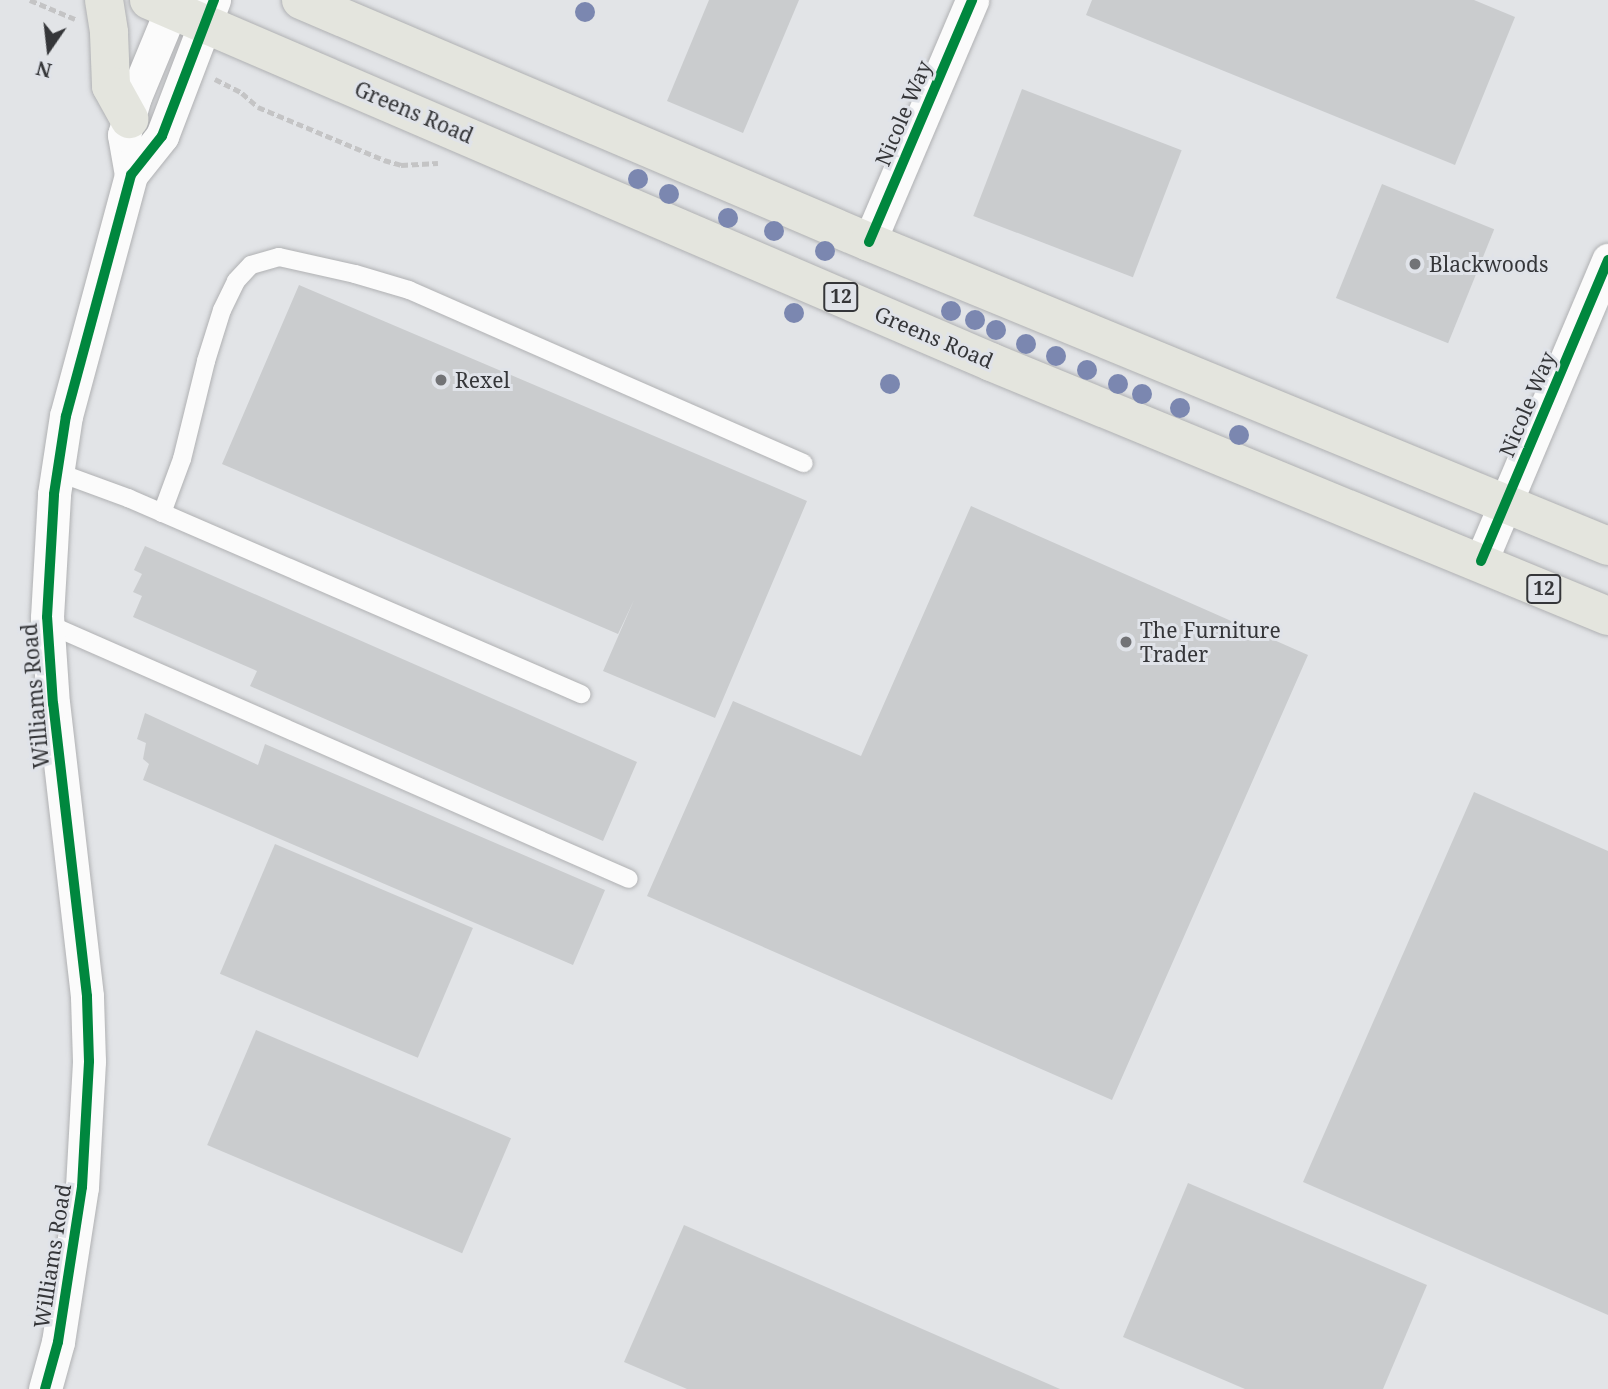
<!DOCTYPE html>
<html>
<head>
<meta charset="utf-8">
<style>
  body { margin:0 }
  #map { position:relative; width:1608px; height:1389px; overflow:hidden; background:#e2e4e7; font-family:"Noto Serif",serif }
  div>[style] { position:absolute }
  .building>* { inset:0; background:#caccce; transform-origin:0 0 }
  .path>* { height:4.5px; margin-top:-2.25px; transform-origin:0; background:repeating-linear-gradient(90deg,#c4c4c5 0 7px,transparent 0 10.5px) }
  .roads { filter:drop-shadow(0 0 2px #b0b1b3) drop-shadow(0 0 2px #b0b1b3) }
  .service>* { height:18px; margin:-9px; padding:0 9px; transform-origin:9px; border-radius:9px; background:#fbfbfb }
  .minor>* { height:33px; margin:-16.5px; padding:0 16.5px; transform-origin:16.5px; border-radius:16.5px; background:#fbfbfb }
  .primary>* { height:38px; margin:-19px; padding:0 19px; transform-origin:19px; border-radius:19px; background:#e4e5de }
  .cycleway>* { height:10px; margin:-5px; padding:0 5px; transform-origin:5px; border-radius:5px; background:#00873e }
  .trees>* { width:20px; height:20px; margin:-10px; border-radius:50%; background:#7b87b0 }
  .dots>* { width:19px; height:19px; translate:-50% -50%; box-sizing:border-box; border:4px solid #e0e3e9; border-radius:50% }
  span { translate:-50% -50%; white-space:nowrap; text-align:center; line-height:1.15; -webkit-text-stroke:6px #e0e3e9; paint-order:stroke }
  .shield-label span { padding:2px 5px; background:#e0e3e9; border:2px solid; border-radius:5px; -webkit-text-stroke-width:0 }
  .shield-label { font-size:19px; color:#353639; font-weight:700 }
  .street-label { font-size:21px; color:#353639 }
  .poi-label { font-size:21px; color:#353639 }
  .left { translate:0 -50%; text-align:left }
  .north { position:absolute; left:14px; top:14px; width:70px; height:70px; -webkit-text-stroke:5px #e0e3e9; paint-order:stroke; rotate:194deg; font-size:19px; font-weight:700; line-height:28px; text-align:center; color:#353639 }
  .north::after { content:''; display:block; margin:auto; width:24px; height:32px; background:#353639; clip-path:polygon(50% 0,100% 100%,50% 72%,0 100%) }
</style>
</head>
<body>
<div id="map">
  <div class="building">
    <i style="clip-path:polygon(709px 0,799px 0,743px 133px,667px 101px)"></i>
    <i style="clip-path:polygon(1092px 0,1474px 0,1515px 17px,1455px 165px,1086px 15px)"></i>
    <i style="left:1022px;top:89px;width:171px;height:136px;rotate:21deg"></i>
    <i style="left:1382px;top:184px;width:121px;height:123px;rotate:22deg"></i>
    <i style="clip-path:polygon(299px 285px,807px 501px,715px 718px,603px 671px,634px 600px,618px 634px,222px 464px)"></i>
    <i style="clip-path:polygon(971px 506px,1308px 655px,1112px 1100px,647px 896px,733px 701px,861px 756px)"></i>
    <i style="clip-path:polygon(145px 546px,637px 762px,603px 841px,250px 686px,257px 671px,133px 617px,142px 596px,133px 592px,142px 574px,134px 570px)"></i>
    <i style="clip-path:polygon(145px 713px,258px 765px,265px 744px,605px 890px,573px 965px,143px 780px,149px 764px,143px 759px,146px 743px,137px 739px)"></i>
    <i style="clip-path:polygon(1474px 792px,1608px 851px,1608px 1315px,1303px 1182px)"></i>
    <i style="left:275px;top:844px;width:215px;height:141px;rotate:23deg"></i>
    <i style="left:256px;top:1030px;width:277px;height:125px;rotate:23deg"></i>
    <i style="clip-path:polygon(1188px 1183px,1427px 1285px,1383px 1389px,1245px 1389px,1123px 1337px)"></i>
    <i style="clip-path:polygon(684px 1225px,1060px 1389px,687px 1389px,624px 1362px)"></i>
  </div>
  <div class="path">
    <i style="left:30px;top:0;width:49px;rotate:22.9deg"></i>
    <i style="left:215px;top:79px;width:30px;rotate:27deg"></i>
    <i style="left:242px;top:93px;width:21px;rotate:41deg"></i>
    <i style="left:258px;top:107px;width:137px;rotate:22.8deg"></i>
    <i style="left:384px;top:160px;width:18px;rotate:16deg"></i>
    <i style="left:401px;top:165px;width:37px;rotate:-3deg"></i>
  </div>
  <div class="roads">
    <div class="service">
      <i style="left:57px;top:472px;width:76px;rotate:20.1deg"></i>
      <i style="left:128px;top:498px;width:494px;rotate:23.4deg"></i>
      <i style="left:162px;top:513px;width:58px;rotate:-69.7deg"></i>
      <i style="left:182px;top:459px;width:101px;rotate:-76.2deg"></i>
      <i style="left:206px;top:361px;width:53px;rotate:-72.6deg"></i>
      <i style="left:222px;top:310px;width:32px;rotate:-64deg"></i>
      <i style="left:236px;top:281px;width:22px;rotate:-47deg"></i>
      <i style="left:251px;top:265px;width:29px;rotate:-16deg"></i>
      <i style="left:279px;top:257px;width:78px;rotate:12.6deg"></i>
      <i style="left:355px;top:274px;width:56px;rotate:16.5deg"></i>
      <i style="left:409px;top:290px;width:431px;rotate:23.7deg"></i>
      <i style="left:48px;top:624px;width:634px;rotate:23.7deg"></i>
    </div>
    <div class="minor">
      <i style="left:131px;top:175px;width:41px;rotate:-99.9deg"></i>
      <i style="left:124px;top:135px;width:40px;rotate:-74deg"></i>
      <i style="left:135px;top:97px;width:94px;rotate:-67.5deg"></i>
      <i style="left:171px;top:10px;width:15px;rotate:-42deg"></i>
      <i style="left:869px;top:242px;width:263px;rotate:-66.9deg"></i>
      <i style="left:1481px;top:561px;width:327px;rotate:-67.1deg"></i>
      <i style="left:45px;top:1389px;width:49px;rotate:-74.5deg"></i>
      <i style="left:58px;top:1342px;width:157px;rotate:-81.2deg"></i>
      <i style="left:82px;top:1187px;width:126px;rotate:-86.8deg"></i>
      <i style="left:89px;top:1061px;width:65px;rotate:-91.8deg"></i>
      <i style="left:87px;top:996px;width:294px;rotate:-96.6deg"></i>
      <i style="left:53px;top:704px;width:87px;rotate:-93.9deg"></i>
      <i style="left:47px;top:617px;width:123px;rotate:-86.7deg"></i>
      <i style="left:54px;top:494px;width:79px;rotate:-81.3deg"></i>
      <i style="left:66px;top:416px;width:250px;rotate:-74.9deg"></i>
      <i style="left:131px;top:175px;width:50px;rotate:-51.5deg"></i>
      <i style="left:162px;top:136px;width:146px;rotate:-69.1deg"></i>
    </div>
    <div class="primary">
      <i style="left:104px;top:0;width:33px;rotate:81deg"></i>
      <i style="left:109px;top:33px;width:53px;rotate:87.8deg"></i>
      <i style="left:111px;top:86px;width:38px;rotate:61deg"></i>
      <i style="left:149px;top:0;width:917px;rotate:23.26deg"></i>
      <i style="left:991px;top:362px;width:667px;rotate:22.38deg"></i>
      <i style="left:301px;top:0;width:617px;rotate:23.08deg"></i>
      <i style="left:869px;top:242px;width:799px;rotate:22.36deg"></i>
    </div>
  </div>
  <div class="cycleway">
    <i style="left:869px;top:242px;width:263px;rotate:-66.9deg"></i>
    <i style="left:1481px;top:561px;width:327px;rotate:-67.1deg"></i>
    <i style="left:45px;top:1389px;width:49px;rotate:-74.5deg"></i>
    <i style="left:58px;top:1342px;width:157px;rotate:-81.2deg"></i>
    <i style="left:82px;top:1187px;width:126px;rotate:-86.8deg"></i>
    <i style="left:89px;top:1061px;width:65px;rotate:-91.8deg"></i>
    <i style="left:87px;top:996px;width:294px;rotate:-96.6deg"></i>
    <i style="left:53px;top:704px;width:87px;rotate:-93.9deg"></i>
    <i style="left:47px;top:617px;width:123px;rotate:-86.7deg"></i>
    <i style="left:54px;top:494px;width:79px;rotate:-81.3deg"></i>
    <i style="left:66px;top:416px;width:250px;rotate:-74.9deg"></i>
    <i style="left:131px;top:175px;width:50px;rotate:-51.5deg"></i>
    <i style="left:162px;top:136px;width:146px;rotate:-69.1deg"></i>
  </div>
  <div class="trees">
    <i style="left:585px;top:12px"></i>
    <i style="left:638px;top:179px"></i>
    <i style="left:669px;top:194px"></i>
    <i style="left:728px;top:218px"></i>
    <i style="left:774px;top:231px"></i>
    <i style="left:825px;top:251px"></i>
    <i style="left:951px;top:311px"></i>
    <i style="left:794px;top:313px"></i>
    <i style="left:975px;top:320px"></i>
    <i style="left:996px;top:330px"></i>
    <i style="left:1026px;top:344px"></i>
    <i style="left:1056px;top:356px"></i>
    <i style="left:1087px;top:370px"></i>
    <i style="left:890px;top:384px"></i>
    <i style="left:1118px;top:384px"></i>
    <i style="left:1142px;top:394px"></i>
    <i style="left:1180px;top:408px"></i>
    <i style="left:1239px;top:435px"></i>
  </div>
  <div class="dots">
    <i style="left:1415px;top:264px;background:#727376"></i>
    <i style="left:441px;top:380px;background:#727376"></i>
    <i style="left:1126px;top:642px;background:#727376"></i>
  </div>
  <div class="shield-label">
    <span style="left:841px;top:297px">12</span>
    <span style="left:1544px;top:589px">12</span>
  </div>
  <div class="street-label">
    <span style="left:414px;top:112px;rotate:23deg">Greens Road</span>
    <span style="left:903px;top:113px;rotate:-67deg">Nicole Way</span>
    <span style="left:934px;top:337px;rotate:23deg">Greens Road</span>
    <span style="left:1527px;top:404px;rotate:-67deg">Nicole Way</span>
    <span style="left:35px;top:696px;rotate:-95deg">Williams Road</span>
    <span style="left:52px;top:1256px;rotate:-81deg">Williams Road</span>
  </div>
  <div class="poi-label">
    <span class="left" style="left:1429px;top:264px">Blackwoods</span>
    <span class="left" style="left:455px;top:380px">Rexel</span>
    <span class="left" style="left:1140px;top:642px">The Furniture<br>Trader</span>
  </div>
  <div class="north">N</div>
</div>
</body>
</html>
